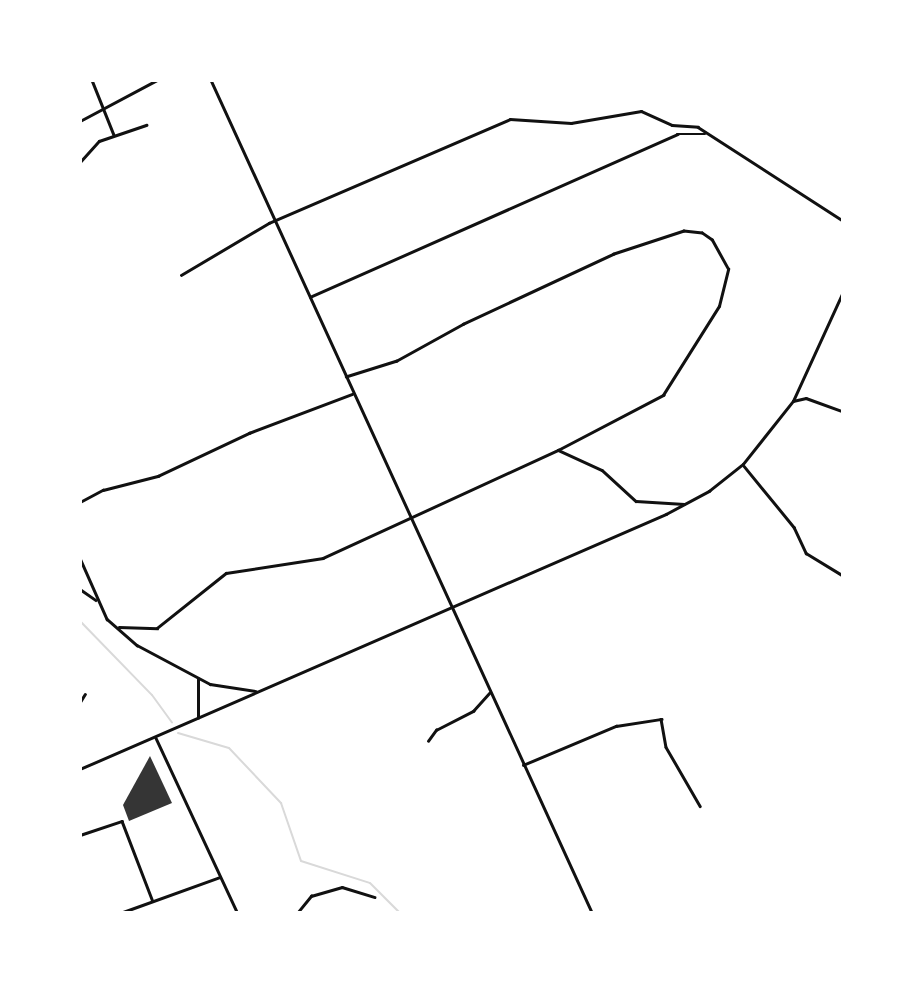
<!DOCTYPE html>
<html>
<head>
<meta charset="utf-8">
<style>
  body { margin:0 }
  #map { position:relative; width:923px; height:993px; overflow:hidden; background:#fff; font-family:"Times New Roman",serif }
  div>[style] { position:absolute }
  .stream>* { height:2px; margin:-1px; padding:0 1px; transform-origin:1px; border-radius:1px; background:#d9d9d9 }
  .building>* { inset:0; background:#353535 }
  .minor>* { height:2.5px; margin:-1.25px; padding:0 1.25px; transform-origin:1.25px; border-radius:1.25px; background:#111 }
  span { translate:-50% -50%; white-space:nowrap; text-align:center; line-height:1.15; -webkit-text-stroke:6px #fff; paint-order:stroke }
  .frame { position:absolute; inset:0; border:82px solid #fff; pointer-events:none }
</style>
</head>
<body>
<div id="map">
  <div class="stream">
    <i style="left:80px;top:621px;width:103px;rotate:45.8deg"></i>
    <i style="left:152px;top:695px;width:34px;rotate:54deg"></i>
    <i style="left:178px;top:733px;width:53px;rotate:16.4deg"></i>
    <i style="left:229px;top:748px;width:76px;rotate:46.6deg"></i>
    <i style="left:281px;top:803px;width:61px;rotate:71deg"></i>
    <i style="left:301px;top:861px;width:72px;rotate:17.7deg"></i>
    <i style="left:370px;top:883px;width:41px;rotate:45deg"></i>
  </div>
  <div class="building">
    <i style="clip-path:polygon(150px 756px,172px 803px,129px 821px,123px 805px)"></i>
  </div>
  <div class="minor">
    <i style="left:92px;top:80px;width:59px;rotate:68.2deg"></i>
    <i style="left:211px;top:80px;width:915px;rotate:65.4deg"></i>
    <i style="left:80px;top:121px;width:87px;rotate:-28deg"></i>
    <i style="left:80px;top:162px;width:28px;rotate:-48deg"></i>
    <i style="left:99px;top:141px;width:50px;rotate:-18.8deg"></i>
    <i style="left:181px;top:275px;width:102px;rotate:-30.6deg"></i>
    <i style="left:269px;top:223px;width:262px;rotate:-23.3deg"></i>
    <i style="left:510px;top:119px;width:61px;rotate:3.8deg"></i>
    <i style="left:571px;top:123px;width:71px;rotate:-9.7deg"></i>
    <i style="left:641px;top:111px;width:34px;rotate:24deg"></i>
    <i style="left:672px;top:125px;width:26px;rotate:4deg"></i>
    <i style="left:698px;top:127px;width:171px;rotate:32.9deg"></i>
    <i style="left:310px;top:297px;width:402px;rotate:-23.9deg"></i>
    <i style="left:677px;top:134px;width:28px"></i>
    <i style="left:793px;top:401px;width:13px;rotate:-13deg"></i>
    <i style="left:806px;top:398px;width:38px;rotate:20deg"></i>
    <i style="left:558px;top:450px;width:48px;rotate:24.4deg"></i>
    <i style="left:602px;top:470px;width:46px;rotate:42.4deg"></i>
    <i style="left:636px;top:501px;width:48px;rotate:3.6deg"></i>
    <i style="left:744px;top:466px;width:79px;rotate:50.7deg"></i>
    <i style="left:794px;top:527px;width:29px;rotate:65deg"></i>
    <i style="left:806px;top:553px;width:42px;rotate:31.4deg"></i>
    <i style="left:80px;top:502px;width:26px;rotate:-28deg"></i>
    <i style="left:103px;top:490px;width:57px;rotate:-14.3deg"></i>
    <i style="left:158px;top:476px;width:101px;rotate:-25.3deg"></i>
    <i style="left:249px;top:433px;width:110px;rotate:-20.7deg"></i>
    <i style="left:80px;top:558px;width:67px;rotate:66.1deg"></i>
    <i style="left:107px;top:619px;width:40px;rotate:41deg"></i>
    <i style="left:137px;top:645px;width:83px;rotate:28.1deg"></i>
    <i style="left:210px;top:684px;width:46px;rotate:8.8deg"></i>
    <i style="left:80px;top:589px;width:19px;rotate:35deg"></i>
    <i style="left:119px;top:627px;width:38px;rotate:2deg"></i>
    <i style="left:157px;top:628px;width:88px;rotate:-38.6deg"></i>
    <i style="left:226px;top:573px;width:98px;rotate:-8.8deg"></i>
    <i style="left:323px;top:558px;width:259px;rotate:-24.7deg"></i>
    <i style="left:558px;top:450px;width:119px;rotate:-27.6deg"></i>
    <i style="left:663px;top:395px;width:105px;rotate:-57.8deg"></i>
    <i style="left:719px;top:306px;width:38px;rotate:-76deg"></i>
    <i style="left:728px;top:269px;width:33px;rotate:-119deg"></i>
    <i style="left:712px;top:240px;width:12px;rotate:-145deg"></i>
    <i style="left:702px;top:233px;width:18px;rotate:-174deg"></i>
    <i style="left:684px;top:231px;width:74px;rotate:161.8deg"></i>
    <i style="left:614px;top:254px;width:166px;rotate:155deg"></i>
    <i style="left:464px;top:324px;width:77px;rotate:151.1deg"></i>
    <i style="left:397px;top:361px;width:53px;rotate:162.6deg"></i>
    <i style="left:80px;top:702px;width:9px;rotate:-58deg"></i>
    <i style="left:198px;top:718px;width:39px;rotate:-90deg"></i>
    <i style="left:156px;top:738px;width:192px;rotate:65deg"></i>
    <i style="left:428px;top:741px;width:14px;rotate:-54deg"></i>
    <i style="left:436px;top:730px;width:42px;rotate:-27.2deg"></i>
    <i style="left:473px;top:711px;width:24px;rotate:-48deg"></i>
    <i style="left:523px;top:765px;width:101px;rotate:-22.8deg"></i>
    <i style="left:616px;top:726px;width:46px;rotate:-8.8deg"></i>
    <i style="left:661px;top:719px;width:28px;rotate:80deg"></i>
    <i style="left:666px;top:747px;width:68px;rotate:60deg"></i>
    <i style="left:80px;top:769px;width:639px;rotate:-23.52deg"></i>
    <i style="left:666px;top:514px;width:49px;rotate:-28.1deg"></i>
    <i style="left:709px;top:491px;width:43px;rotate:-38.5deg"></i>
    <i style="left:743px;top:464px;width:80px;rotate:-51.6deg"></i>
    <i style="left:793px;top:401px;width:118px;rotate:-65.4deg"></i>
    <i style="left:80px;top:835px;width:44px;rotate:-18.4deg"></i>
    <i style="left:122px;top:821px;width:84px;rotate:69deg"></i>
    <i style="left:123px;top:912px;width:103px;rotate:-19.8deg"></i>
    <i style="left:298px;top:912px;width:21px;rotate:-51deg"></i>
    <i style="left:311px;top:896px;width:32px;rotate:-16deg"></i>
    <i style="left:342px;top:887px;width:34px;rotate:17deg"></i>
  </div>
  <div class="frame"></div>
</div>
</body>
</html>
